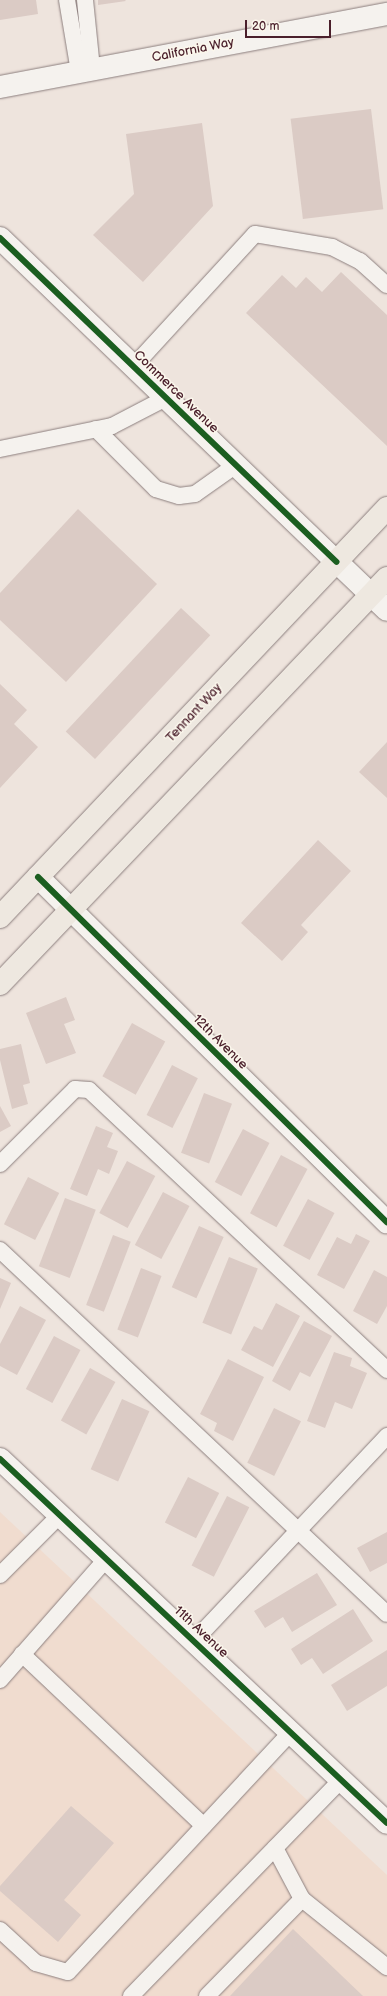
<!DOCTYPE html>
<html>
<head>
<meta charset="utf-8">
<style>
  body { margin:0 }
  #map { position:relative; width:387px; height:1996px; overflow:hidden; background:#eee4dd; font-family:"Balsamiq Sans",sans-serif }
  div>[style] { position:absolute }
  .built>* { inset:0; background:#f0dccf }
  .building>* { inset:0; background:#dbcbc5; transform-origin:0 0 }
  .roads { filter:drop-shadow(0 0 1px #8c7f7e) drop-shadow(0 0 1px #8c7f7e) }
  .service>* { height:16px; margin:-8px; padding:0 8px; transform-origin:8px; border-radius:8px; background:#f5f2ee }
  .minor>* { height:22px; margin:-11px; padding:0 11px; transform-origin:11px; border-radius:11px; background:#f5f2ee }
  .tertiary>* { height:22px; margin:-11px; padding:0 11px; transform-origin:11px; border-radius:11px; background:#f5f2ee }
  .secondary>* { height:22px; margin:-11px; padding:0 11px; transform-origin:11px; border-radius:11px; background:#f5f2ee }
  .primary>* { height:22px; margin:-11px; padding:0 11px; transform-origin:11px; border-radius:11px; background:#eee8e0 }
  .cycleway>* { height:6px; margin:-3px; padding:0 3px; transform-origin:3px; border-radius:3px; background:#1b5e20 }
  span { translate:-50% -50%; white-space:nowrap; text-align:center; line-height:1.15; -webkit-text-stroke:3px #fbf7ec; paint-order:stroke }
  .street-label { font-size:13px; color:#4a1f2b }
  .scale { position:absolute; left:245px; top:20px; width:86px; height:18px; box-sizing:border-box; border:2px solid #4a1f2b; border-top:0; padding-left:5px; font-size:12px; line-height:14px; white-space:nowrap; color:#4a1f2b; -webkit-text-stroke:3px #fbf7ec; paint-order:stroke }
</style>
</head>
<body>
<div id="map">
  <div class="built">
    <i style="clip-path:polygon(0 1512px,387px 1875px,387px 1996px,0 1996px)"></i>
  </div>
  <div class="building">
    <i style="clip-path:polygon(0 0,36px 0,38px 14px,0 20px)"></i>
    <i style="clip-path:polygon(98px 0,125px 0,126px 1px,98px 5px)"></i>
    <i style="left:371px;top:109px;width:101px;height:81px;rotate:83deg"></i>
    <i style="clip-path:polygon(202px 123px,213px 206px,143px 282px,93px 235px,134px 194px,126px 134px)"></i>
    <i style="clip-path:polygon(341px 272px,387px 315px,387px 446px,246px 313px,282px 275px,296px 288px,306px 277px,322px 292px)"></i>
    <i style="clip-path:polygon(78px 509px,157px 584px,66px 682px,0 620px,0 593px)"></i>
    <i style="left:181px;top:608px;width:40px;height:169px;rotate:43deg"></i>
    <i style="clip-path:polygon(0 684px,27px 710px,14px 724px,38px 747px,0 788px)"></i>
    <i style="clip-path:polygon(387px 742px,387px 798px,359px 772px)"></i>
    <i style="clip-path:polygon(318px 840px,351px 871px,301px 925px,308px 932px,282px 961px,241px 923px)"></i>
    <i style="clip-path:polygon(66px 997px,75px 1020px,64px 1024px,76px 1053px,46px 1064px,26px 1013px)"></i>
    <i style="left:132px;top:1023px;width:38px;height:61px;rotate:29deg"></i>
    <i style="clip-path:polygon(21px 1044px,30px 1083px,23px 1085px,28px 1104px,12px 1109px,0 1060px,0 1049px)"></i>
    <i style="left:172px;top:1065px;width:29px;height:56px;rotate:27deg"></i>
    <i style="left:204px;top:1093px;width:30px;height:64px;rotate:21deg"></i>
    <i style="clip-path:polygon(0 1106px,11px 1126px,0 1132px)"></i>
    <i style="clip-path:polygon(96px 1126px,113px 1133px,107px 1147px,118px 1151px,109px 1174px,98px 1169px,87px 1196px,70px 1189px)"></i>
    <i style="left:243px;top:1129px;width:30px;height:60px;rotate:28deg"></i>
    <i style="left:281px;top:1155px;width:30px;height:66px;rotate:28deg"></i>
    <i style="left:127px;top:1161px;width:32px;height:59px;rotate:28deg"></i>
    <i style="left:28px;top:1177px;width:35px;height:53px;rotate:27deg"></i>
    <i style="left:163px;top:1192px;width:30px;height:60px;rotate:28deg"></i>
    <i style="left:65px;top:1198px;width:33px;height:73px;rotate:21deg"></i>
    <i style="left:308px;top:1199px;width:30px;height:53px;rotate:28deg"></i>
    <i style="left:199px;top:1226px;width:27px;height:67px;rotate:24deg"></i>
    <i style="clip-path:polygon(356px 1234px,370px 1241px,344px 1289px,317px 1275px,337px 1237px,351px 1244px)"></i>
    <i style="left:113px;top:1235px;width:19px;height:75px;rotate:21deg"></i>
    <i style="left:229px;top:1257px;width:31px;height:71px;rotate:22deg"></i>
    <i style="left:141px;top:1268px;width:22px;height:66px;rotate:21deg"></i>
    <i style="clip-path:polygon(374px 1270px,387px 1277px,387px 1306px,377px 1324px,353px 1311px)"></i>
    <i style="clip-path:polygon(0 1278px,11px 1283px,0 1309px)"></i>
    <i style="clip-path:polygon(276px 1303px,300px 1316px,273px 1367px,241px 1350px,254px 1326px,262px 1330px)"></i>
    <i style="clip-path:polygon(20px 1306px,46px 1320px,17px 1375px,0 1366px,0 1344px)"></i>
    <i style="clip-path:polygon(304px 1321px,332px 1336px,310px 1377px,300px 1372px,290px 1391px,272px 1381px)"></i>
    <i style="left:54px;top:1336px;width:30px;height:60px;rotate:28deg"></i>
    <i style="clip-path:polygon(334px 1352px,352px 1358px,350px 1366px,367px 1373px,352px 1409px,335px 1402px,325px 1428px,307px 1421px)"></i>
    <i style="clip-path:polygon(228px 1359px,264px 1377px,233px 1441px,214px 1431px,217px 1423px,200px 1414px)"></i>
    <i style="left:90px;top:1368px;width:29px;height:60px;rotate:29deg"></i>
    <i style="left:122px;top:1399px;width:30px;height:77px;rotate:24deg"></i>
    <i style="left:274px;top:1408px;width:30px;height:61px;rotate:26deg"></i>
    <i style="left:188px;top:1477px;width:35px;height:51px;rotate:27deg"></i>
    <i style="left:227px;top:1496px;width:25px;height:78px;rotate:27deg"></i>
    <i style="clip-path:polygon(387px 1532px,387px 1563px,370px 1572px,357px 1548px)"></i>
    <i style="clip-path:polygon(317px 1573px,337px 1605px,292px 1632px,283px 1617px,265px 1628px,254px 1611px)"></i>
    <i style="clip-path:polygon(353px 1609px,373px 1641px,323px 1674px,312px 1658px,301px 1665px,291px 1649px)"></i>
    <i style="clip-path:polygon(387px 1650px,387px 1686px,347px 1711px,331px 1685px)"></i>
    <i style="clip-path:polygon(71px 1806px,114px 1843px,64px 1900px,81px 1915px,58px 1942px,0 1891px,0 1886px)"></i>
    <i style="clip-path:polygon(293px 1929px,363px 1996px,230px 1996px)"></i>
  </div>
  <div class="roads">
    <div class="service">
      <i style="left:67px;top:0;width:73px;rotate:80.5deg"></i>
      <i style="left:85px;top:0;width:69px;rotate:84.2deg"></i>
      <i style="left:133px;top:367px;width:180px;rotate:-47.5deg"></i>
      <i style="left:255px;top:234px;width:78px;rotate:9.6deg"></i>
      <i style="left:332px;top:247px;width:31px;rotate:27deg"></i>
      <i style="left:360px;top:261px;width:36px;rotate:42deg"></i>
      <i style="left:96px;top:429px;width:85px;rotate:45deg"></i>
      <i style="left:156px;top:489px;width:24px;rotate:17deg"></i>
      <i style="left:179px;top:496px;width:16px;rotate:-7deg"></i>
      <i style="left:195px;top:494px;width:50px;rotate:-35.3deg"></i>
      <i style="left:0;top:449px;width:114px;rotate:-11.6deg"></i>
      <i style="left:112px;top:426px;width:61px;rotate:-27.4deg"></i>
      <i style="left:0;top:1164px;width:106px;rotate:-45deg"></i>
      <i style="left:75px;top:1089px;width:14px;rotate:4deg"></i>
      <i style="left:89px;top:1090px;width:409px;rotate:43.2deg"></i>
      <i style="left:0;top:1250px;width:531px;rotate:43.25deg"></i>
      <i style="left:0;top:1575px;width:85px;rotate:-45deg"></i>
      <i style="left:194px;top:1641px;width:282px;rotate:-46.7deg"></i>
      <i style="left:22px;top:1654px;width:250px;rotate:43.4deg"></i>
      <i style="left:0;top:1680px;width:162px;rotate:-48.7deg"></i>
      <i style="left:275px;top:1848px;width:58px;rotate:62.1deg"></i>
      <i style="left:302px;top:1899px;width:109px;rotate:38.7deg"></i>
      <i style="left:0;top:1930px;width:49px;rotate:42.5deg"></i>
      <i style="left:36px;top:1963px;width:33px;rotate:16deg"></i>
      <i style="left:68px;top:1972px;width:328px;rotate:-47.1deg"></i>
      <i style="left:131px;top:1996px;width:303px;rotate:-45.8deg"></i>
      <i style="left:207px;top:1996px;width:136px;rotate:-45.6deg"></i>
    </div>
    <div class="minor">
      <i style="left:0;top:1459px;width:531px;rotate:43.25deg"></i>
    </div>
    <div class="tertiary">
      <i style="left:0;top:87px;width:394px;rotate:-10.7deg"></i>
      <i style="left:0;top:238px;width:467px;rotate:43.9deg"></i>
      <i style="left:38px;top:877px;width:491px;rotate:44.7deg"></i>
    </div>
    <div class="secondary">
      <i style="left:337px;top:562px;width:69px;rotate:43.8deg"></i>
    </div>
    <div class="primary">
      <i style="left:0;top:917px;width:563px;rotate:-46.58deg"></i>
      <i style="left:0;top:984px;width:561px;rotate:-46.37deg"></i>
    </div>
  </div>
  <div class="cycleway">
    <i style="left:0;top:238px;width:467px;rotate:43.9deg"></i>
    <i style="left:38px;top:877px;width:491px;rotate:44.7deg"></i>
    <i style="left:0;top:1459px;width:531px;rotate:43.25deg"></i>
  </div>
  <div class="street-label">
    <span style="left:193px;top:50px;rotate:-11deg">California Way</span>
    <span style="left:176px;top:392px;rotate:44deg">Commerce Avenue</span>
    <span style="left:194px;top:713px;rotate:-47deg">Tennant Way</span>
    <span style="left:220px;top:1042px;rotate:45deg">12th Avenue</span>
    <span style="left:201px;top:1632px;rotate:43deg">11th Avenue</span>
  </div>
  <div class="scale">20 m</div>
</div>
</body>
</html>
